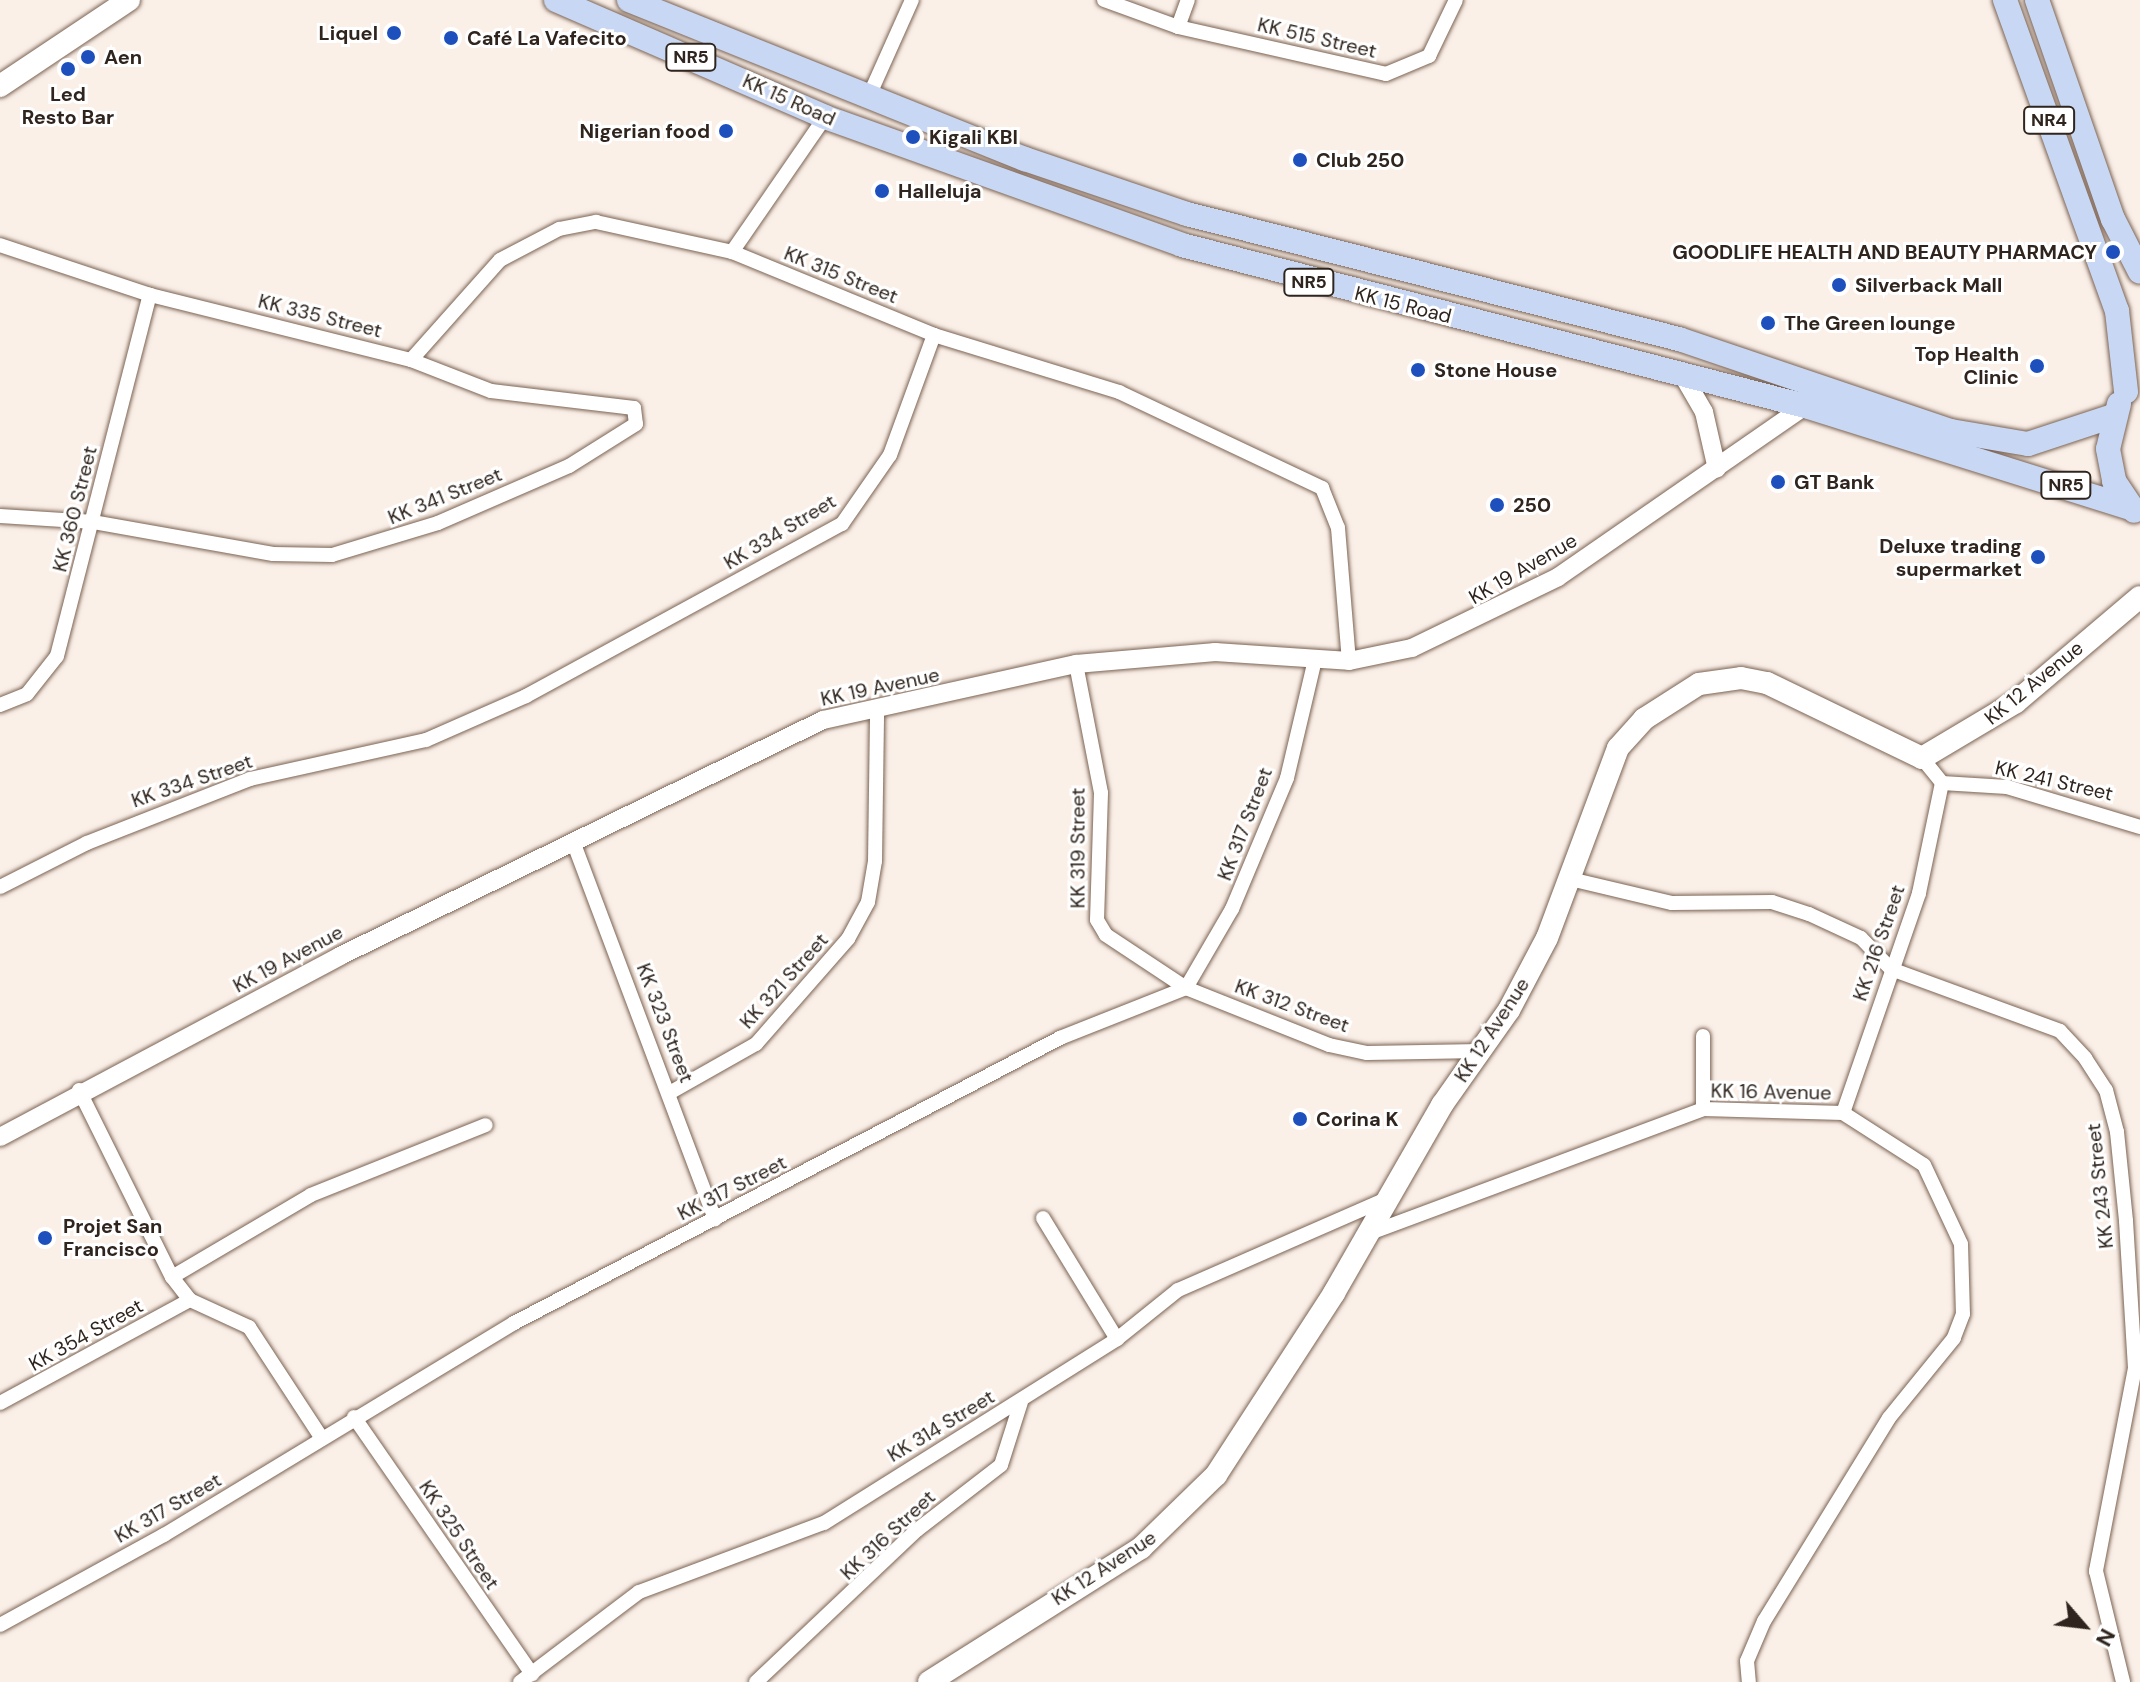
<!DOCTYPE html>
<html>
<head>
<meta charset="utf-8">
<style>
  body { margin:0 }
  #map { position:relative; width:2140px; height:1682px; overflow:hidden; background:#fbf0e8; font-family:"DM Sans",sans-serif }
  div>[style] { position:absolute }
  .roads { filter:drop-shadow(0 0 2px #7b6353) drop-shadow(0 0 2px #7b6353) }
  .minor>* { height:14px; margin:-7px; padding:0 7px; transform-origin:7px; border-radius:7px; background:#fff }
  .tertiary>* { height:18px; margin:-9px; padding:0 9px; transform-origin:9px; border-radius:9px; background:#fff }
  .secondary>* { height:22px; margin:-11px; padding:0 11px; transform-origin:11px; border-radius:11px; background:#fff }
  .trunk>* { height:24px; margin:-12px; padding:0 12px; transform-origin:12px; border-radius:12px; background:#c8d8f4 }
  .dots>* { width:22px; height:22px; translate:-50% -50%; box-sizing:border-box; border:4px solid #fff; border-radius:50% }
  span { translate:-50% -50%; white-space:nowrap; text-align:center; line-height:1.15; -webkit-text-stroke:6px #fff; paint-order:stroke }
  .shield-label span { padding:2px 6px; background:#fff; border:2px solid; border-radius:6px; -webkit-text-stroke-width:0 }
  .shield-label { font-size:18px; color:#2f251e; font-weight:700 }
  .poi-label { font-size:20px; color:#2f251e; font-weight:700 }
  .right { translate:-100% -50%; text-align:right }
  .left { translate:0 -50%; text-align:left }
  .street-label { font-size:20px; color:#2f251e }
  .north { position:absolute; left:2044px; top:1586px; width:80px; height:80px; -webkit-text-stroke:6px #fff; paint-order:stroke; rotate:118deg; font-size:22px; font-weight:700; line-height:32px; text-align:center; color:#2f251e }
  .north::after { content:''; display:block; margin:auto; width:28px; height:36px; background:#2f251e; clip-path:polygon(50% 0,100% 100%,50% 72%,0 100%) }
</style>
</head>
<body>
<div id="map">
  <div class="roads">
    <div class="minor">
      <i style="left:1104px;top:0;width:79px;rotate:20deg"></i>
      <i style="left:1178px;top:27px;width:29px;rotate:-70deg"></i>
      <i style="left:1178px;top:27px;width:213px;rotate:12.7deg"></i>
      <i style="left:1386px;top:74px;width:47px;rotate:-22.7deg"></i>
      <i style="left:1429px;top:56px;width:62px;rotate:-64.3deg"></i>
      <i style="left:869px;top:96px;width:105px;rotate:-65.9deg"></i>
      <i style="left:0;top:245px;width:158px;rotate:18.4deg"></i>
      <i style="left:150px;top:295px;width:269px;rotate:14deg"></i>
      <i style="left:411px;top:360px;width:86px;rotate:21.2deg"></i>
      <i style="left:491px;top:391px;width:144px;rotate:6.8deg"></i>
      <i style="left:634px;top:408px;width:16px;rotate:83deg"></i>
      <i style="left:636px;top:424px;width:79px;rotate:147.9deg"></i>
      <i style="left:569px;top:466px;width:143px;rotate:156.5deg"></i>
      <i style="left:438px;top:523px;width:111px;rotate:163.2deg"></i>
      <i style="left:332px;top:555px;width:59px;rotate:-179deg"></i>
      <i style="left:273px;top:554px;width:182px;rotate:-169.9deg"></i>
      <i style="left:94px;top:522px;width:94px;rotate:-176.3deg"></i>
      <i style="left:732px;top:252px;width:218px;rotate:22.3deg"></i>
      <i style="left:934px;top:335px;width:194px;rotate:17.1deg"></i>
      <i style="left:1119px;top:392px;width:225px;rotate:25.3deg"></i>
      <i style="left:1322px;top:488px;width:43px;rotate:68.2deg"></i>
      <i style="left:1338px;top:528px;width:133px;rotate:85.3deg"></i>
      <i style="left:411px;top:360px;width:134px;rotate:-48.3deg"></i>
      <i style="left:500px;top:260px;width:67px;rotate:-27.7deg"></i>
      <i style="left:559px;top:229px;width:38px;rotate:-11deg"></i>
      <i style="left:596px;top:222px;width:139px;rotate:12.4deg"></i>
      <i style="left:732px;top:252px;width:164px;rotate:-55.4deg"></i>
      <i style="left:1076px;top:664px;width:131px;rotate:79deg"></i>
      <i style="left:1101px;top:793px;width:127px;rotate:91.8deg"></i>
      <i style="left:1097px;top:920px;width:17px;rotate:59deg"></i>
      <i style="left:1106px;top:935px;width:96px;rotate:33.5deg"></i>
      <i style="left:1186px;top:988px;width:154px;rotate:21.7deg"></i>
      <i style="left:1329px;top:1045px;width:39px;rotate:12deg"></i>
      <i style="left:1367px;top:1053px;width:114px;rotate:-1deg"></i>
      <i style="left:0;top:705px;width:29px;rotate:-22deg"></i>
      <i style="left:27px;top:694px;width:48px;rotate:-51.7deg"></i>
      <i style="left:57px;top:656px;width:373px;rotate:-75.6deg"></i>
      <i style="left:1922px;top:758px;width:32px;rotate:51deg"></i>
      <i style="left:1942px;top:783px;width:65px;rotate:3.5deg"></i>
      <i style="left:2007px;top:787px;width:139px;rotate:16.7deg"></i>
      <i style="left:574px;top:844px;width:401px;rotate:69.4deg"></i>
      <i style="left:1566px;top:878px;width:109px;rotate:13.3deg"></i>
      <i style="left:1672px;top:903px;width:100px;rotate:-0.6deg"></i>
      <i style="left:1772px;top:902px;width:39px;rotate:18deg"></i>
      <i style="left:1809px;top:914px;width:57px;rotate:24.8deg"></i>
      <i style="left:1861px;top:938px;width:43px;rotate:45.9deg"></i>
      <i style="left:1891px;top:969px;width:180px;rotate:20.1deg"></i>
      <i style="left:2060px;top:1031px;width:37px;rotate:47deg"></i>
      <i style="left:2085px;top:1058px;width:38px;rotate:57deg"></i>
      <i style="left:2106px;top:1090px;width:43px;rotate:75.3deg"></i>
      <i style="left:2117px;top:1132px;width:89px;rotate:84.2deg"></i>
      <i style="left:2126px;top:1221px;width:147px;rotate:86.5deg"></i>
      <i style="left:2135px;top:1368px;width:207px;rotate:100.9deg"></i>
      <i style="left:2096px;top:1571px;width:114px;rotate:76.3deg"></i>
      <i style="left:0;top:887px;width:97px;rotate:-26.8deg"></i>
      <i style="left:87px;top:843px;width:175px;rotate:-21.4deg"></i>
      <i style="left:250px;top:779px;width:180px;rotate:-12.5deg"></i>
      <i style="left:426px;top:740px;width:109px;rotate:-23.7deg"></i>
      <i style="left:526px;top:696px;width:360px;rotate:-28.6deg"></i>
      <i style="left:842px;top:524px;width:84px;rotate:-55.2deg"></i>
      <i style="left:890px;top:455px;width:128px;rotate:-69.9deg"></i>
      <i style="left:1703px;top:1036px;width:73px;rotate:90deg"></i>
      <i style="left:79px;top:1090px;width:209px;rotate:63.6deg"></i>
      <i style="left:172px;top:1277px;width:29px;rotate:52deg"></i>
      <i style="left:190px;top:1300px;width:65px;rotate:24.6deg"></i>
      <i style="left:249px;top:1327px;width:131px;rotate:56.8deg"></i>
      <i style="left:671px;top:1092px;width:98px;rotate:-29.5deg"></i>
      <i style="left:756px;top:1044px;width:140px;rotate:-48.8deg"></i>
      <i style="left:848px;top:939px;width:42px;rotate:-61.6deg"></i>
      <i style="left:868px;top:902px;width:42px;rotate:-80.3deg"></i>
      <i style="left:875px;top:861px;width:148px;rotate:-89.2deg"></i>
      <i style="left:1843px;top:1113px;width:233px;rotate:-70.9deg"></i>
      <i style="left:1919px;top:893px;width:112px;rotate:-78.2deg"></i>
      <i style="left:1043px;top:1218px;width:142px;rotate:58.6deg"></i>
      <i style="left:1370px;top:1233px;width:355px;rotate:-20.4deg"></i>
      <i style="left:1703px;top:1109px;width:140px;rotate:1.6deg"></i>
      <i style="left:1843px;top:1113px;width:96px;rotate:32.7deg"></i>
      <i style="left:1924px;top:1165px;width:87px;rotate:64.9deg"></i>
      <i style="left:1961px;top:1244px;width:70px;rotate:88.4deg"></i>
      <i style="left:1963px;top:1314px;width:26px;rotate:111deg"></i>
      <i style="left:1954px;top:1338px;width:103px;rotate:129.1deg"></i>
      <i style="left:1889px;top:1418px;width:238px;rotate:121.6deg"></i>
      <i style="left:1764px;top:1621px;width:43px;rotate:113deg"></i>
      <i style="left:1747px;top:1661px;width:21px;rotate:85deg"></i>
      <i style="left:172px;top:1277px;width:161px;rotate:-30.5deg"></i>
      <i style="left:311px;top:1195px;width:188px;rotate:-21.8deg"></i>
      <i style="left:0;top:1403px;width:216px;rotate:-28.5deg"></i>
      <i style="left:354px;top:1417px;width:313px;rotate:55.3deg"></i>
      <i style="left:0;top:1625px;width:187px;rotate:-28.8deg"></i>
      <i style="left:164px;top:1535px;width:409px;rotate:-31.2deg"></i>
      <i style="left:514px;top:1323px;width:616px;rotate:-27.56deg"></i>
      <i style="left:1060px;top:1038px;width:136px;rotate:-21.6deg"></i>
      <i style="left:1186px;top:988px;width:91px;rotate:-59.8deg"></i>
      <i style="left:1232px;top:909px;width:142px;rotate:-67.2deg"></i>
      <i style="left:1287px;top:778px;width:121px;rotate:-76.7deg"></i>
      <i style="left:520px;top:1682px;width:149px;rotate:-37.1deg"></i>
      <i style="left:639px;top:1592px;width:197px;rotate:-20.5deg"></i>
      <i style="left:824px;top:1523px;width:346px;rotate:-32.1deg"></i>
      <i style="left:1117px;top:1339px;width:78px;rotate:-38.8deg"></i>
      <i style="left:1178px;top:1290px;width:223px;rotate:-23.6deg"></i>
      <i style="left:756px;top:1682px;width:221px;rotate:-43.4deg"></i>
      <i style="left:917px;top:1530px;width:106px;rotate:-37.7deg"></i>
      <i style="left:1001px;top:1465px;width:66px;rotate:-72.4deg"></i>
    </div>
    <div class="tertiary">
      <i style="left:1682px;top:374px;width:44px;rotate:59.9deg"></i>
      <i style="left:1704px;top:412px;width:58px;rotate:77.2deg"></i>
      <i style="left:0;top:1137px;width:385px;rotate:-28deg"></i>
      <i style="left:340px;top:956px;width:538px;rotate:-26.04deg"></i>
      <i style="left:823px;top:720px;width:259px;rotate:-12.5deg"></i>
      <i style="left:1076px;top:664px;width:140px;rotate:-4.9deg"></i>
      <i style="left:1215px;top:652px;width:134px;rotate:3.8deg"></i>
      <i style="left:1349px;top:661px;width:64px;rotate:-11.7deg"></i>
      <i style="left:1412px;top:648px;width:162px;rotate:-25.9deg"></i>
      <i style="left:1558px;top:577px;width:300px;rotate:-34.7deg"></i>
    </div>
    <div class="secondary">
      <i style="left:0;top:86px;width:155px;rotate:-33.7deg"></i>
      <i style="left:929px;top:1682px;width:251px;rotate:-32.3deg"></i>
      <i style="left:1141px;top:1548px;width:105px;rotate:-44.2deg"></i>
      <i style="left:1216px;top:1475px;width:217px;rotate:-57deg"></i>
      <i style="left:1334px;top:1293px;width:217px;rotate:-60.1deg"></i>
      <i style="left:1442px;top:1105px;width:116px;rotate:-54.8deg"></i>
      <i style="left:1509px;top:1010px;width:81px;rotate:-62.2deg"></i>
      <i style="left:1547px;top:938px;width:203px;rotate:-69.5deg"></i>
      <i style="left:1618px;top:748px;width:39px;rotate:-48deg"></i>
      <i style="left:1644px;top:719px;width:65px;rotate:-32.5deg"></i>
      <i style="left:1699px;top:684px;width:42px;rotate:-8.1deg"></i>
      <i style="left:1741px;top:678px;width:26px;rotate:11deg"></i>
      <i style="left:1767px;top:683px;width:172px;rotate:25.8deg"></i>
      <i style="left:1922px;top:758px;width:109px;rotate:-30.8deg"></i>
      <i style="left:2016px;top:702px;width:162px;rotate:-40.3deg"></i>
    </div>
    <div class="trunk">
      <i style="left:556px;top:0;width:293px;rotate:23.5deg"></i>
      <i style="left:825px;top:117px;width:379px;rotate:19.7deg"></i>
      <i style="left:1182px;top:245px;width:643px;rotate:14.49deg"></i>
      <i style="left:1805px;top:406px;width:344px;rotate:17.4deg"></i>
      <i style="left:629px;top:0;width:427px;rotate:21.9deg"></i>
      <i style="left:1025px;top:159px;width:171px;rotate:18.8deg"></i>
      <i style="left:1187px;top:214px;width:508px;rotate:14.26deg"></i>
      <i style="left:1679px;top:339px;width:287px;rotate:18.7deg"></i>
      <i style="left:1951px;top:431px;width:78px;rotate:9.6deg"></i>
      <i style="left:2028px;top:444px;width:89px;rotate:-18.2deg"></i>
      <i style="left:2005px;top:0;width:331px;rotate:70.2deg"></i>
      <i style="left:2117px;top:311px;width:81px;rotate:83.6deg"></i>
      <i style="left:2037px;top:0;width:232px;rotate:70.9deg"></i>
      <i style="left:2113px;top:219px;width:59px;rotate:63deg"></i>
      <i style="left:2119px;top:404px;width:46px;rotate:103.7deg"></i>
      <i style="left:2108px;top:449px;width:33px;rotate:79deg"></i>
      <i style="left:2114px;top:481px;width:36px;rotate:56deg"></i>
    </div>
  </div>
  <div class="dots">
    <i style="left:394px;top:33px;background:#1e50bd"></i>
    <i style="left:451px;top:38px;background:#1e50bd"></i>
    <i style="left:88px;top:57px;background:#1e50bd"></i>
    <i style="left:68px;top:69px;background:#1e50bd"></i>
    <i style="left:726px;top:131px;background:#1e50bd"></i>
    <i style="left:913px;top:137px;background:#1e50bd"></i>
    <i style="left:1300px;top:160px;background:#1e50bd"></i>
    <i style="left:882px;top:191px;background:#1e50bd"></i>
    <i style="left:2113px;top:252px;background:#1e50bd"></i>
    <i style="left:1839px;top:285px;background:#1e50bd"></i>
    <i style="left:1768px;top:323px;background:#1e50bd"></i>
    <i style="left:2037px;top:366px;background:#1e50bd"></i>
    <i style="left:1418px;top:370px;background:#1e50bd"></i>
    <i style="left:1778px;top:482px;background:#1e50bd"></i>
    <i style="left:1497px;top:505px;background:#1e50bd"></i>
    <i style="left:2038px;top:557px;background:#1e50bd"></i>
    <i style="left:1300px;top:1119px;background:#1e50bd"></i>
    <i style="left:45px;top:1238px;background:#1e50bd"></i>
  </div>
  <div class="shield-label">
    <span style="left:691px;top:57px">NR5</span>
    <span style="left:2049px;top:120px">NR4</span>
    <span style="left:1309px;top:282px">NR5</span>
    <span style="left:2066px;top:485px">NR5</span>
  </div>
  <div class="poi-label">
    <span class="right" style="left:378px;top:33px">Liquel</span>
    <span class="left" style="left:467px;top:38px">Café La Vafecito</span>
    <span class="left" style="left:104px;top:57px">Aen</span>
    <span style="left:68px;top:106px">Led<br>Resto Bar</span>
    <span class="right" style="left:710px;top:131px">Nigerian food</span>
    <span class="left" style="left:929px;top:137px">Kigali KBI</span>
    <span class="left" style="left:1316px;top:160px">Club 250</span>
    <span class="left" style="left:898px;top:191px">Halleluja</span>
    <span class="right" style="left:2097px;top:252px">GOODLIFE HEALTH AND BEAUTY PHARMACY</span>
    <span class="left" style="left:1855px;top:285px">Silverback Mall</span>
    <span class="left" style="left:1784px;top:323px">The Green lounge</span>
    <span class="right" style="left:2019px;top:366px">Top Health<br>Clinic</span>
    <span class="left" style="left:1434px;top:370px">Stone House</span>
    <span class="left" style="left:1794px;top:482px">GT Bank</span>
    <span class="left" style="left:1513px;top:505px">250</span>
    <span class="right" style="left:2022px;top:558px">Deluxe trading<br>supermarket</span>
    <span class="left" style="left:1316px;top:1119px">Corina K</span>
    <span class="left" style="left:63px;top:1238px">Projet San<br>Francisco</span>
  </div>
  <div class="street-label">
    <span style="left:1317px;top:38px;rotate:13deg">KK 515 Street</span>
    <span style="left:789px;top:100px;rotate:24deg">KK 15 Road</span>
    <span style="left:841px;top:275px;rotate:22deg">KK 315 Street</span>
    <span style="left:1403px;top:305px;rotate:14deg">KK 15 Road</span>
    <span style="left:320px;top:316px;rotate:14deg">KK 335 Street</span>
    <span style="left:445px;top:496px;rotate:-22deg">KK 341 Street</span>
    <span style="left:75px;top:509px;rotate:-76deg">KK 360 Street</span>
    <span style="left:780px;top:532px;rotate:-31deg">KK 334 Street</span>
    <span style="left:1523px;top:569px;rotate:-30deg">KK 19 Avenue</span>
    <span style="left:2034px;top:683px;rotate:-39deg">KK 12 Avenue</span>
    <span style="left:880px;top:687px;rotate:-12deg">KK 19 Avenue</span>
    <span style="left:192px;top:781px;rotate:-19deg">KK 334 Street</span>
    <span style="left:2054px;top:781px;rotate:13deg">KK 241 Street</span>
    <span style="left:1245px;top:824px;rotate:-69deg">KK 317 Street</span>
    <span style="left:1078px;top:848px;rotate:-90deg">KK 319 Street</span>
    <span style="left:1879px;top:943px;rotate:-71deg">KK 216 Street</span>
    <span style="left:288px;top:959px;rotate:-28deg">KK 19 Avenue</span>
    <span style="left:784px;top:981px;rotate:-48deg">KK 321 Street</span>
    <span style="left:1292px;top:1006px;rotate:20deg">KK 312 Street</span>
    <span style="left:665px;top:1023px;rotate:69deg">KK 323 Street</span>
    <span style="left:1492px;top:1030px;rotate:-57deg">KK 12 Avenue</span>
    <span style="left:1771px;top:1092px;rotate:1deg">KK 16 Avenue</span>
    <span style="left:2100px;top:1186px;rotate:-96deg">KK 243 Street</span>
    <span style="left:732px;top:1188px;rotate:-27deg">KK 317 Street</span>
    <span style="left:86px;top:1335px;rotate:-29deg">KK 354 Street</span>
    <span style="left:941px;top:1426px;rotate:-31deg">KK 314 Street</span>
    <span style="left:168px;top:1508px;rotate:-30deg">KK 317 Street</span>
    <span style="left:459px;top:1535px;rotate:56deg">KK 325 Street</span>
    <span style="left:888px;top:1535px;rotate:-43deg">KK 316 Street</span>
    <span style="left:1104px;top:1568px;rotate:-33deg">KK 12 Avenue</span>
  </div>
  <div class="north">N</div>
</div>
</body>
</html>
